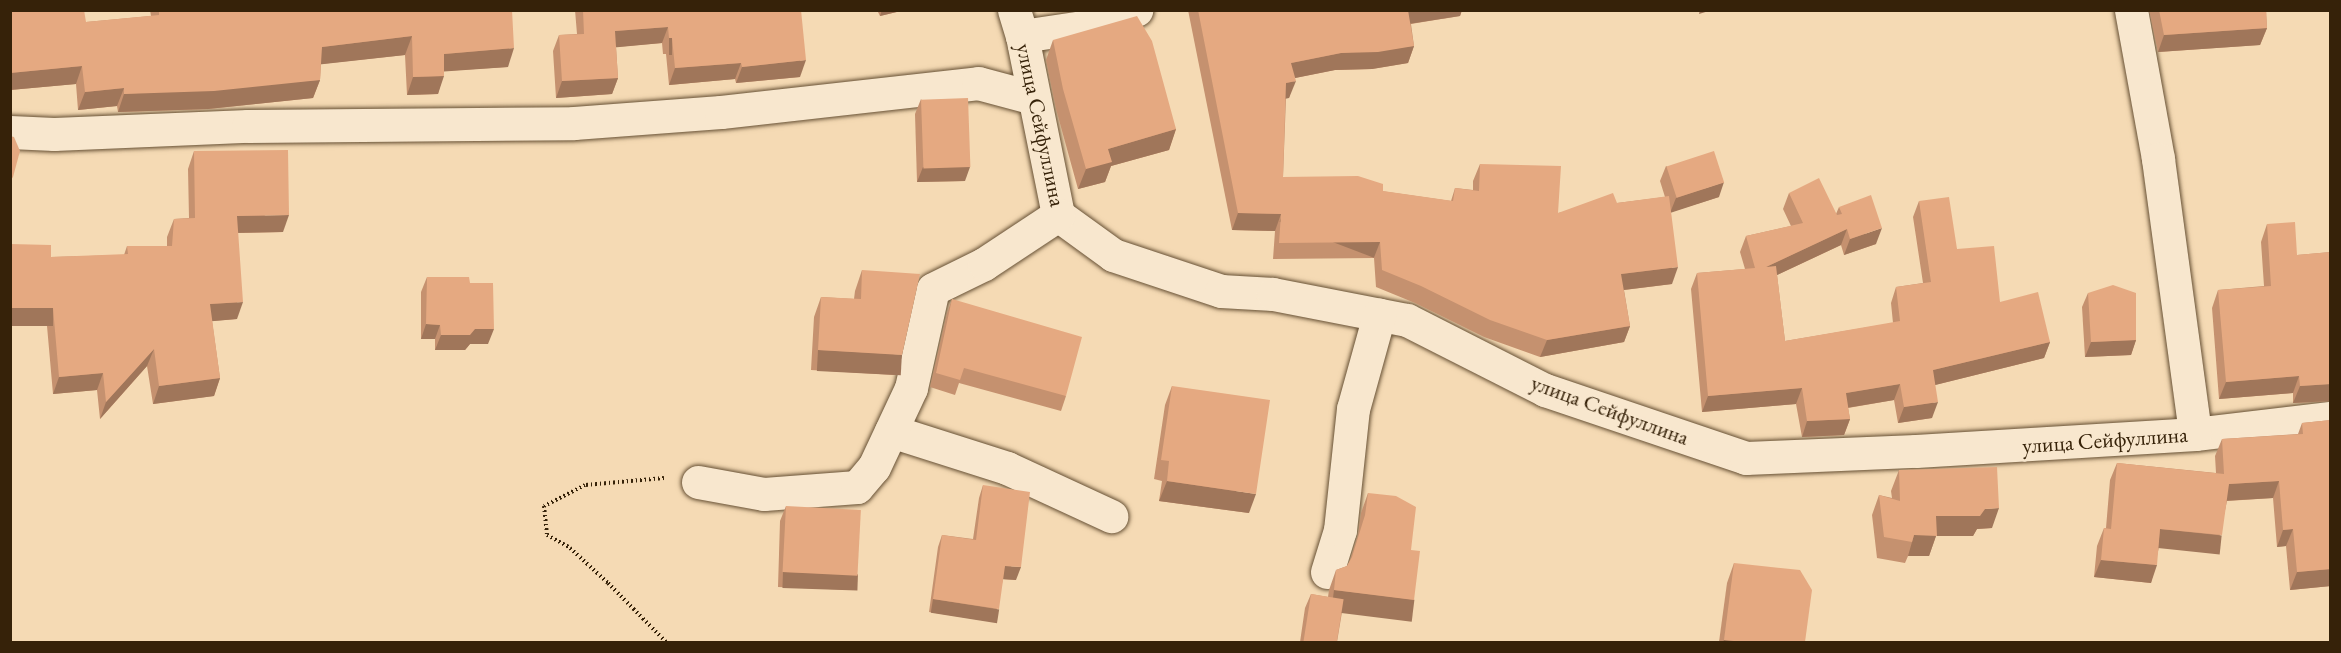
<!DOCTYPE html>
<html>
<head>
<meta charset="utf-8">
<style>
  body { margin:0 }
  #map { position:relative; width:2341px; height:653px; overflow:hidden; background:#f5dab4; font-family:"EB Garamond",serif }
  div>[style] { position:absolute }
  .path>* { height:4px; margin-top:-2px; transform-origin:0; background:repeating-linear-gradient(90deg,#362209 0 1.5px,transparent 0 4.5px) }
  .roads { filter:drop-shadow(0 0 2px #665034) drop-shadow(0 0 2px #665034) }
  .minor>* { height:33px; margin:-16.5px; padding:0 16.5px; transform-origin:16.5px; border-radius:16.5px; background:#f8e7ce }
  .wall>* { inset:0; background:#c5916f }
  .shaded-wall>* { inset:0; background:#a0765a; transform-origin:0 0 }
  .building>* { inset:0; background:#e5a981; transform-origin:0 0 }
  span { translate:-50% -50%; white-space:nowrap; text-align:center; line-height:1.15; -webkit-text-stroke:5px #f8e7ce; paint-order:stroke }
  .street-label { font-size:22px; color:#362209 }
  .frame { position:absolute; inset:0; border:12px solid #362209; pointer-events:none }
</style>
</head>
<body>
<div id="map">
  <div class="path">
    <i style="left:664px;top:478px;width:79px;rotate:174.9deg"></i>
    <i style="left:585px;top:485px;width:46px;rotate:152.9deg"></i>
    <i style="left:544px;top:506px;width:29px;rotate:84deg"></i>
    <i style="left:547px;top:535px;width:26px;rotate:29deg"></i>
    <i style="left:570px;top:548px;width:52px;rotate:42.6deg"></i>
    <i style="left:608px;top:583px;width:83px;rotate:45.5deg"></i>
  </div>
  <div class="roads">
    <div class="minor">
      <i style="left:1014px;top:10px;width:27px;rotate:73deg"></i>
      <i style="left:1022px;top:36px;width:183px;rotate:78.6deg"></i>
      <i style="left:1058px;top:215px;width:68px;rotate:36deg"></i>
      <i style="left:1113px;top:255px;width:114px;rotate:18.4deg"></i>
      <i style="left:1221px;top:291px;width:52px;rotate:3.3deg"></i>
      <i style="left:1273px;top:294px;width:136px;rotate:11deg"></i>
      <i style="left:1407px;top:320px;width:155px;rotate:26.9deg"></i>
      <i style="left:1545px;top:390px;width:212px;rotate:18.7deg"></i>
      <i style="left:1746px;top:458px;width:170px;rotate:-2.4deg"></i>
      <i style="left:1916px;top:451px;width:280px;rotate:-3.5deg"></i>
      <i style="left:2195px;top:434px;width:136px;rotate:-6.8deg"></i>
      <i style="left:2131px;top:10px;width:151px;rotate:79.7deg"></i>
      <i style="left:2158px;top:159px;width:277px;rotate:82.3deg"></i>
      <i style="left:1022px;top:36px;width:61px;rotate:-8.5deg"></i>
      <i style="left:1082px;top:27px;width:57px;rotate:-17.5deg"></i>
      <i style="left:10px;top:132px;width:44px;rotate:2.6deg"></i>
      <i style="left:54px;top:134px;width:194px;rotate:-2.4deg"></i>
      <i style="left:248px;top:126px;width:326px;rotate:-0.5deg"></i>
      <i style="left:574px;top:123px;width:147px;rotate:-4.3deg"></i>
      <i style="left:721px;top:112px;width:259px;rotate:-6.4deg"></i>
      <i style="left:978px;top:83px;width:58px;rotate:15deg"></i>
      <i style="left:891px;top:431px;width:122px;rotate:17.7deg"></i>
      <i style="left:1007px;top:468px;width:115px;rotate:24.8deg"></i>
      <i style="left:698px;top:482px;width:67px;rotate:10.3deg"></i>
      <i style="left:764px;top:494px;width:93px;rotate:-4.3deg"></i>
      <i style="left:857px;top:487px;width:26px;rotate:-50deg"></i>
      <i style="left:874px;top:467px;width:87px;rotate:-64.9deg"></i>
      <i style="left:911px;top:388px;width:101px;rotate:-77.5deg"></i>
      <i style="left:933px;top:289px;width:57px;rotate:-26.1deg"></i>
      <i style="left:984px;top:264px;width:89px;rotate:-33.5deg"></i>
      <i style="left:1327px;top:572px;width:44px;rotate:-72.8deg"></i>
      <i style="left:1340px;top:530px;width:122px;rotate:-83.9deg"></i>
      <i style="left:1353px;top:409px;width:98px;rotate:-74.5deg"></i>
    </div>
  </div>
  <div class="wall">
    <i style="clip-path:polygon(10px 10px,86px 22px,151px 16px,150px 10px,512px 10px,508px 67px,444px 71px,438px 94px,407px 95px,405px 55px,321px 64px,320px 80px,313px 98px,208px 109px,118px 112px,117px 106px,78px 110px,76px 84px,10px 90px)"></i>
    <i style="clip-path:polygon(575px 10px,801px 10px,800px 77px,736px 83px,735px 79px,669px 85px,666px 54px,663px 54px,662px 43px,616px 47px,618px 78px,612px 94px,556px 98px,553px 51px,559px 35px,577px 34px)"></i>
    <i style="clip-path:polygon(877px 10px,905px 10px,880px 16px)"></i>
    <i style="clip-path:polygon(1188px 10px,1462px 10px,1460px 16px,1411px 24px,1414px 46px,1408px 63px,1372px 69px,1335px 70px,1295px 78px,1289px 98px,1286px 98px,1283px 177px,1451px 201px,1455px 188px,1473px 190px,1473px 181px,1480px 164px,1558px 213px,1617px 203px,1665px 197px,1660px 181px,1666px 166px,1719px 197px,1671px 212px,1672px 284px,1624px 290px,1630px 326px,1624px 342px,1540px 357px,1484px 337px,1415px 303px,1376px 287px,1374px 258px,1273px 259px,1275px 231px,1232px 230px)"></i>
    <i style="clip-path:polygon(2149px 10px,2266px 10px,2267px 28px,2260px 45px,2158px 52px)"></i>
    <i style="clip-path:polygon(1053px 40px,1176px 129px,1169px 150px,1111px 166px,1105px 182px,1078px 189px,1056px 109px,1046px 60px)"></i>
    <i style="clip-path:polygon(921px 99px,965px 181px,917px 182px,915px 114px)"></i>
    <i style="clip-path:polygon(194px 151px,283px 232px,238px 233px,237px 319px,212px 321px,220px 378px,214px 396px,153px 404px,147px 366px,100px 419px,97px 390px,53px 394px,47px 326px,51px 257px,124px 255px,127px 246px,167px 246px,167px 237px,174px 219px,189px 218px,188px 169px)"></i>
    <i style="clip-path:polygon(1789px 193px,1836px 214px,1839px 207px,1876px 244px,1844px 255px,1841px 245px,1777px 275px,1785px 341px,1893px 323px,1891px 303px,1896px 287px,1923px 283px,1913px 217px,1919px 201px,1957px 249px,2000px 302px,2050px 342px,2044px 358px,1935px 385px,1932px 418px,1898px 423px,1894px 400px,1848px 408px,1850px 419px,1844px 435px,1802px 437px,1796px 404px,1702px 412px,1691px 289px,1697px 273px,1745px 269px,1740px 252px,1746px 236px,1791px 226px,1783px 209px)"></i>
    <i style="clip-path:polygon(2267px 224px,2297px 255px,2331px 252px,2331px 401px,2293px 403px,2293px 393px,2219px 399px,2212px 308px,2218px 290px,2264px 286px,2261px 242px)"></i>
    <i style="clip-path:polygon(862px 270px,895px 375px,811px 370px,814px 317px,821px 297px,854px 299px,855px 291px)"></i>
    <i style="clip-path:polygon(427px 277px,470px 283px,488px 344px,470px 344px,465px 350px,435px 350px,435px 339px,421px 339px,421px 292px)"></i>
    <i style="clip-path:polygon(2088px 293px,2136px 340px,2131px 355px,2085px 357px,2082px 307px)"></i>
    <i style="clip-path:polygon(952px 299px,1066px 396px,1061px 411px,959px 383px,955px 395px,930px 387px,947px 313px)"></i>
    <i style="clip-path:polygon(1172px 386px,1249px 513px,1159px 501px,1162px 481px,1154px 479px,1165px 405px)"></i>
    <i style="clip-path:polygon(2331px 420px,2331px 586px,2290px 590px,2286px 546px,2277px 547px,2273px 498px,2227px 501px,2216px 553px,2159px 547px,2151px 583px,2094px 577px,2097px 546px,2104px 528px,2106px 528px,2110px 480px,2117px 463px,2216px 473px,2215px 456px,2222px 439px,2298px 434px,2302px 423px)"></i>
    <i style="clip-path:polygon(1899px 470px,1992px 528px,1977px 529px,1973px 536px,1936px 536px,1929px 556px,1908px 556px,1905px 563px,1877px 558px,1872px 515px,1879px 495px,1892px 498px,1891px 491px)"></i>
    <i style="clip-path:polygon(983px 485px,1016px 580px,1003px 579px,994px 622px,929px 612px,938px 547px,942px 535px,973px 539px,979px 498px)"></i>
    <i style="clip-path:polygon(1368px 493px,1411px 550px,1414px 600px,1407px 620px,1342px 612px,1337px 642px,1300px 642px,1305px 608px,1311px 594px,1328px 597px,1329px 590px,1336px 570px,1347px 566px,1350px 560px,1358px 535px,1361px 513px)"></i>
    <i style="clip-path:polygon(786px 506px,858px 575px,852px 590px,778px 587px,780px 521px)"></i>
    <i style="clip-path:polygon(1734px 563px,1805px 642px,1719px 642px,1727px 583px)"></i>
  </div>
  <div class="shaded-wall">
    <i style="clip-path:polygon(882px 10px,905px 10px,880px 16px)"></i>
    <i style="clip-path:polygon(1407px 10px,1462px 10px,1460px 16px,1402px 25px)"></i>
    <i style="clip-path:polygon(1700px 10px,1712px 10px,1699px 14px)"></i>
    <i style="clip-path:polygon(668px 27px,662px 43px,609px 48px,615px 31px)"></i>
    <i style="clip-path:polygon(2267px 28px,2260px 45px,2158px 52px,2164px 35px)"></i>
    <i style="clip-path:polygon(412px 36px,405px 55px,315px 65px,322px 47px)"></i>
    <i style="left:669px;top:38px;width:3px;height:17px"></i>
    <i style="clip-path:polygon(1414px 46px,1408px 63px,1372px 69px,1335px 70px,1285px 80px,1291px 63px,1341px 53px)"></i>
    <i style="clip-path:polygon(514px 48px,508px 67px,437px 72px,444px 54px)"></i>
    <i style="clip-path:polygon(806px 60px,800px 77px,736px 83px,742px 67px)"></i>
    <i style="clip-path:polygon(741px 63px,735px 79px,669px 85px,675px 68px)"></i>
    <i style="clip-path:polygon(82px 66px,76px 84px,10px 90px,10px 73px)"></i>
    <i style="clip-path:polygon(444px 76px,438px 94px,407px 95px,413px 77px)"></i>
    <i style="clip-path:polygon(618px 78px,612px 94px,556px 98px,562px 81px)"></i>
    <i style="clip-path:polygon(320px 80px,313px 98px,208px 109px,118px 112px,124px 94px)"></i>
    <i style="clip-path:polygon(1296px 81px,1289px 98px,1280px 100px,1286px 83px)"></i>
    <i style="clip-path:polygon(124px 88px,117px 106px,78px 110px,85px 92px)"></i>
    <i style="clip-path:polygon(1176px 129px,1169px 150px,1111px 166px,1105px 182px,1078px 189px,1086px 169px,1108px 149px)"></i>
    <i style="clip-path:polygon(923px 167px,970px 167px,965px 181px,917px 182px)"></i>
    <i style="clip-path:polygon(1724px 182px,1719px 197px,1670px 213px,1676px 198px)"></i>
    <i style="clip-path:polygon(1238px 213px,1281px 214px,1275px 231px,1232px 230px)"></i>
    <i style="clip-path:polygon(289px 215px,283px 232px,231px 233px,237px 216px)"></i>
    <i style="clip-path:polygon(1882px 228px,1876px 244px,1844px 255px,1850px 239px)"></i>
    <i style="clip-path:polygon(1847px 229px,1841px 245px,1760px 283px,1766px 267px)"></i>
    <i style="left:1380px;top:242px;width:17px;height:101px;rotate:111deg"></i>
    <i style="clip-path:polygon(1678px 267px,1672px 284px,1615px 291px,1621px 274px)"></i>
    <i style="clip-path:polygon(243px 302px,237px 319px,203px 322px,210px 304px)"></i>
    <i style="left:10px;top:308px;width:43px;height:18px"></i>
    <i style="clip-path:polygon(426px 324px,440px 325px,435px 339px,421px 339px)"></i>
    <i style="clip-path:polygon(1630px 326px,1624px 342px,1540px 357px,1547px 340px)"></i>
    <i style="clip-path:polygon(475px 329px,494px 329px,488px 344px,470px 344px,465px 350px,435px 350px,441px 335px)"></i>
    <i style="clip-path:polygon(2136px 340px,2131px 355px,2085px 357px,2091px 342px)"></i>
    <i style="clip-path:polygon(2050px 342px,2044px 358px,1927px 387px,1933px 370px)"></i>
    <i style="clip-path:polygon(154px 349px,147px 366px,100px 419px,106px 402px)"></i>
    <i style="left:818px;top:350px;width:84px;height:21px;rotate:3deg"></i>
    <i style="clip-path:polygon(103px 373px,97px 390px,53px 394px,59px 377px)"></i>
    <i style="clip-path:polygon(2299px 376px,2293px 393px,2219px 399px,2226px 382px)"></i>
    <i style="clip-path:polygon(220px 378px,214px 396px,153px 404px,159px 386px)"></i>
    <i style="clip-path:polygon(1900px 384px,1894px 400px,1840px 409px,1846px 393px)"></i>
    <i style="clip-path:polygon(2331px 384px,2331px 401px,2293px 403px,2300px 386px)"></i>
    <i style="clip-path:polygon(1802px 388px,1796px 404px,1702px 412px,1708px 396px)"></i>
    <i style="clip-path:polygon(1938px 402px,1932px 418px,1898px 423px,1904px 407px)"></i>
    <i style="clip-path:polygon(1850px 419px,1844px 435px,1802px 437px,1807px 421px)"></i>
    <i style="clip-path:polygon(1167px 481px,1256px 494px,1249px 513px,1159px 501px)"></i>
    <i style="clip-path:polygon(2279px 481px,2273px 498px,2222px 501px,2229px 484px)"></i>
    <i style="clip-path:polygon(1999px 508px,1992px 528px,1977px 529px,1973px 536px,1936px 536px,1929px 556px,1908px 556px,1914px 535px,1936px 516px,1985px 509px)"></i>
    <i style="left:2160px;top:529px;width:62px;height:19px;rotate:6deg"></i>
    <i style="clip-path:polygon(2293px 529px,2286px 546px,2277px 547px,2283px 530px)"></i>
    <i style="clip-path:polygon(2101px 560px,2157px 565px,2151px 583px,2094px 577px)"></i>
    <i style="clip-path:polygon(1005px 566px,1021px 567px,1016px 580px,1000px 579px)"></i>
    <i style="clip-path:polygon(2331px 569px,2331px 586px,2290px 590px,2297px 572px)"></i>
    <i style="left:783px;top:572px;width:75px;height:16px;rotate:2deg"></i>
    <i style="left:1334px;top:590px;width:81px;height:22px;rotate:7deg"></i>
    <i style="left:933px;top:599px;width:67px;height:14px;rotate:9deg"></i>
    <i style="clip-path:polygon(1724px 640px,1744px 642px,1723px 642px)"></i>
  </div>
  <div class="building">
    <i style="clip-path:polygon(10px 10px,84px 10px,86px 22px,159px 15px,159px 10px,512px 10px,514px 48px,444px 54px,444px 76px,413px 77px,412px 36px,322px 47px,320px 80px,214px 91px,124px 94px,124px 88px,85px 92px,82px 66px,10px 73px)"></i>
    <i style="clip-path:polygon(583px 10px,801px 10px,806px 60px,742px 67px,741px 63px,675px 68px,672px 38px,669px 38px,668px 27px,615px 31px,618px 78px,562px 81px,559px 35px,584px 34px)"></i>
    <i style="clip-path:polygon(1198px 10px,1408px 10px,1414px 46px,1378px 52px,1341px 53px,1291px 63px,1296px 81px,1286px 83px,1283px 177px,1358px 176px,1383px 184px,1383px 191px,1453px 201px,1455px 188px,1479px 191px,1480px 164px,1561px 166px,1558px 213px,1613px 193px,1617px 203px,1669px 196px,1678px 267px,1621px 274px,1630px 326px,1547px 340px,1490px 320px,1421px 286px,1382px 270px,1380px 242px,1279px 243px,1281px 214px,1238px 213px)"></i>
    <i style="clip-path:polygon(2159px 10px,2266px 10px,2267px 28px,2164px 35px)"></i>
    <i style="clip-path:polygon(1137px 16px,1152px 41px,1176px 129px,1108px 149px,1112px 162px,1086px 169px,1063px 89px,1053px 40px)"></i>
    <i style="left:968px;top:98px;width:69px;height:47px;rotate:88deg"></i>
    <i style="clip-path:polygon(10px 136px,14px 137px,20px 151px,13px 177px,10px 181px)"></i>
    <i style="clip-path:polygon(288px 150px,289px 215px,237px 216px,243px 302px,210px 304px,220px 378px,159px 386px,154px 349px,106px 402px,103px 373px,59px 377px,53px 308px,10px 308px,10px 244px,51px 245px,51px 257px,128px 254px,127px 246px,172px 246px,174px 219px,195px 218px,194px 151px)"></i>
    <i style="left:1714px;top:151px;width:33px;height:50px;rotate:72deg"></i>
    <i style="clip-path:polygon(1819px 178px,1837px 215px,1842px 214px,1839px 207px,1871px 195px,1882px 228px,1850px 239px,1847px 229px,1766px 267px,1776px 266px,1785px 341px,1900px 321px,1896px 287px,1931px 282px,1919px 201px,1949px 197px,1957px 249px,1994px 246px,2000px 302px,2038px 292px,2050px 342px,1933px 370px,1938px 402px,1904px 407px,1900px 384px,1846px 393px,1850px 419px,1807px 421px,1802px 388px,1708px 396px,1697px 273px,1755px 268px,1746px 236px,1803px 223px,1789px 193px)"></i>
    <i style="clip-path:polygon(2295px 222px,2297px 255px,2331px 252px,2331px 384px,2300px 386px,2299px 376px,2226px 382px,2218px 290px,2271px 286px,2267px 224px)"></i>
    <i style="clip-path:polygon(862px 270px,920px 274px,902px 355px,818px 350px,821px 297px,861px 299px)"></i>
    <i style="clip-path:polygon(427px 277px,469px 277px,470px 283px,493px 283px,494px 329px,475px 329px,470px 335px,441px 335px,440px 325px,426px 324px)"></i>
    <i style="clip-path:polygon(2113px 285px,2136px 293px,2136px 340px,2091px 342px,2088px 293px)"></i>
    <i style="clip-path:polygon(952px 299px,1082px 337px,1066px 396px,964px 368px,960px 380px,936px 373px)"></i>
    <i style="clip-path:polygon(1172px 386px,1270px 400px,1256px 494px,1167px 481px,1169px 461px,1161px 460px)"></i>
    <i style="clip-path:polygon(2331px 420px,2331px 569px,2297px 572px,2293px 529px,2283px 530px,2279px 481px,2229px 484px,2222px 535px,2160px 529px,2157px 565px,2101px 560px,2104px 528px,2111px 529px,2117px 463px,2224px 474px,2222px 439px,2303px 434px,2302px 423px)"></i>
    <i style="clip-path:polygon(1997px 467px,1999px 508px,1985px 509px,1980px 516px,1936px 516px,1937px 536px,1914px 535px,1912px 542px,1884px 537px,1879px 495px,1900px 501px,1899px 470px)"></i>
    <i style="clip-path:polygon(983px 485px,1030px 492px,1021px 567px,1005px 566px,999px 609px,933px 599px,942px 535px,976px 540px)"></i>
    <i style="clip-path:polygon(1368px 493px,1396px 496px,1416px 507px,1411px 550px,1420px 551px,1414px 600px,1334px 590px,1336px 570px,1347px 566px,1352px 557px,1365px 515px)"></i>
    <i style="left:786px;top:506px;width:75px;height:66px;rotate:3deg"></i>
    <i style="clip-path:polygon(1734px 563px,1800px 570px,1812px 590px,1805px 642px,1744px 642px,1724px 640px)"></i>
    <i style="left:1311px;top:594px;width:33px;height:49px;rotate:9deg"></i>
  </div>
  <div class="street-label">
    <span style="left:1041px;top:125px;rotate:78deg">улица Сейфуллина</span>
    <span style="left:1610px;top:410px;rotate:20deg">улица Сейфуллина</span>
    <span style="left:2105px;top:440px;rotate:-4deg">улица Сейфуллина</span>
  </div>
  <div class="frame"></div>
</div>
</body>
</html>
